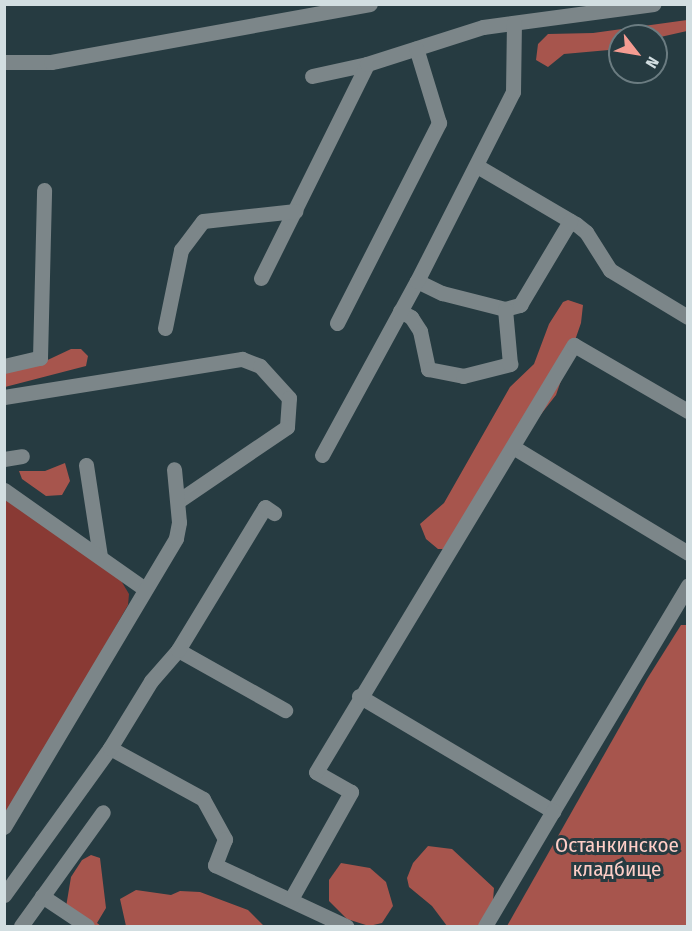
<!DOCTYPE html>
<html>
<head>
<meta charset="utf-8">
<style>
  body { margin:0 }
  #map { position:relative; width:692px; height:931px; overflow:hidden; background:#263b41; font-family:"Fira Sans Condensed",sans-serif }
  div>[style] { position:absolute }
  .green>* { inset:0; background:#893a34 }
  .forest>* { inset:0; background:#a7554d }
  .minor>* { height:15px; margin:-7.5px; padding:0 7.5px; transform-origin:7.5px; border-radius:7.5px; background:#7c8689 }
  span { translate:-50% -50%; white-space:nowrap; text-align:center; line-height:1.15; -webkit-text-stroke:6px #263b41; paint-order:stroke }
  .park-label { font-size:21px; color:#fecec7 }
  .frame { position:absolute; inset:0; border:6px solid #d2dee1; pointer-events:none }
  .north { position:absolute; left:608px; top:24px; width:60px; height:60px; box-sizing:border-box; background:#263b41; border:2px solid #6b7c81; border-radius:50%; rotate:121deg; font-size:16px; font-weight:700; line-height:24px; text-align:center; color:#d2dee1 }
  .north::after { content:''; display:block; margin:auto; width:21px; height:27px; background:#f59c92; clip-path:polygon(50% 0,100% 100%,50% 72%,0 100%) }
</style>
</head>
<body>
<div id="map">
  <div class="green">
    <i style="clip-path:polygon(5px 498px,120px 579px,129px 594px,128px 605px,5px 820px)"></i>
  </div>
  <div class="forest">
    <i style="clip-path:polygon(687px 20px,687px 31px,656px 38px,620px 36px,620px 49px,564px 54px,548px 67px,536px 60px,538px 44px,548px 34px,593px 33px)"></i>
    <i style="clip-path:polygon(568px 300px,583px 305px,581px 323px,556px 395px,520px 441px,470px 530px,449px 549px,438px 549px,426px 539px,420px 524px,444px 503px,510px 387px,534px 364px,549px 324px,563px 302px)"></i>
    <i style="clip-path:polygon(71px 349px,81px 349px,88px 356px,86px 366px,5px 387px,5px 373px,37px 365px)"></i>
    <i style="clip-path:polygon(65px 463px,70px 481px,62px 495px,46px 496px,22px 479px,19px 471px,45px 471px)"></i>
    <i style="clip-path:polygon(681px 625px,687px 625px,687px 926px,507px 926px,647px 679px)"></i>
    <i style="clip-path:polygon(428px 846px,452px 849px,494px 888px,493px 901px,480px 926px,447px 926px,432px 906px,409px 887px,407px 878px,413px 863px)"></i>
    <i style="clip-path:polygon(91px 855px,100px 858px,106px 908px,97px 923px,101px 926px,74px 926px,65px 913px,71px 877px,82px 860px)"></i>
    <i style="clip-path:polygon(341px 863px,370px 868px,386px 882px,393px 906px,382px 923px,369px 926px,347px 919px,329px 901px,329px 880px)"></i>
    <i style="clip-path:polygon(136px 890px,171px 895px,180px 891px,200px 892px,248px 910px,264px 926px,126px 926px,120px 899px)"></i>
  </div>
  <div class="minor">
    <i style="left:4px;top:62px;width:47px"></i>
    <i style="left:51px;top:62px;width:324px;rotate:-10.3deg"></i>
    <i style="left:312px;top:76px;width:56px;rotate:-12.3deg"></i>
    <i style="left:477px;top:166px;width:115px;rotate:30.4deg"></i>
    <i style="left:576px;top:224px;width:13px;rotate:39deg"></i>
    <i style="left:586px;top:232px;width:45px;rotate:57.7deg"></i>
    <i style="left:610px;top:270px;width:91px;rotate:31.1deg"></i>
    <i style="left:261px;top:278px;width:239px;rotate:-63.6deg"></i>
    <i style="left:367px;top:64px;width:122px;rotate:-17.7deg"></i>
    <i style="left:483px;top:27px;width:172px;rotate:-7.7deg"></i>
    <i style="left:417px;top:281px;width:28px;rotate:26deg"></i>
    <i style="left:442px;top:293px;width:65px;rotate:14.3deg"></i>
    <i style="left:505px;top:309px;width:16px;rotate:-15deg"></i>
    <i style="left:520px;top:305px;width:98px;rotate:-59.2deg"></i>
    <i style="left:400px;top:311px;width:13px;rotate:29deg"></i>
    <i style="left:411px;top:317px;width:17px;rotate:57deg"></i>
    <i style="left:420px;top:331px;width:39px;rotate:78deg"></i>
    <i style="left:428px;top:369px;width:36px;rotate:11deg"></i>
    <i style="left:463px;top:376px;width:49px;rotate:-14.3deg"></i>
    <i style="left:510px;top:364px;width:55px;rotate:-95.2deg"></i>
    <i style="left:337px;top:323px;width:225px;rotate:-63deg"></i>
    <i style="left:439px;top:123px;width:78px;rotate:-107deg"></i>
    <i style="left:165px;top:328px;width:80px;rotate:-78.4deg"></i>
    <i style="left:181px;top:250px;width:36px;rotate:-53deg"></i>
    <i style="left:203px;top:221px;width:93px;rotate:-6.2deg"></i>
    <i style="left:4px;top:366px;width:37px;rotate:-13deg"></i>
    <i style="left:40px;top:358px;width:168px;rotate:-88.6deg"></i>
    <i style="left:4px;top:397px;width:241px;rotate:-9.1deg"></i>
    <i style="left:242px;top:359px;width:19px;rotate:21deg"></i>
    <i style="left:260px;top:366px;width:43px;rotate:47.8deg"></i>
    <i style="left:289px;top:398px;width:29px;rotate:94deg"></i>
    <i style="left:287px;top:427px;width:132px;rotate:145.8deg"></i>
    <i style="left:513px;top:447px;width:205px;rotate:31.2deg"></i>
    <i style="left:322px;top:455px;width:198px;rotate:-61.4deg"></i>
    <i style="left:417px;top:281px;width:212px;rotate:-63.1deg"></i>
    <i style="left:513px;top:92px;width:69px;rotate:-89.2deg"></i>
    <i style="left:4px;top:459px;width:18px;rotate:-9deg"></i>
    <i style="left:86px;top:465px;width:93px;rotate:81.3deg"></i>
    <i style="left:4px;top:490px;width:172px;rotate:35.1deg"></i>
    <i style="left:178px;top:650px;width:123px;rotate:29.3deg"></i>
    <i style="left:359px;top:696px;width:226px;rotate:30.7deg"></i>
    <i style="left:553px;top:811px;width:263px;rotate:-59.1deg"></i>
    <i style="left:110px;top:748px;width:106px;rotate:28.7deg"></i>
    <i style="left:203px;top:799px;width:46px;rotate:61.2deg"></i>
    <i style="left:225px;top:839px;width:28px;rotate:111deg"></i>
    <i style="left:215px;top:865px;width:145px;rotate:25deg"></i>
    <i style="left:4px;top:827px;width:336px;rotate:-59.2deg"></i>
    <i style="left:176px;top:538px;width:16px;rotate:-79deg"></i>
    <i style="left:179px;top:522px;width:53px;rotate:-95.4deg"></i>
    <i style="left:4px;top:895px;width:181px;rotate:-54.2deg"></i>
    <i style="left:110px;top:748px;width:79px;rotate:-58.5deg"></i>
    <i style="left:151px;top:681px;width:41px;rotate:-48.9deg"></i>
    <i style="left:178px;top:650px;width:167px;rotate:-58.7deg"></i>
    <i style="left:265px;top:507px;width:11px;rotate:34deg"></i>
    <i style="left:42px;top:896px;width:54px;rotate:33.7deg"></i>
    <i style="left:291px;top:899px;width:123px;rotate:-60.7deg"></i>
    <i style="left:351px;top:792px;width:40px;rotate:-150.3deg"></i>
    <i style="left:316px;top:772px;width:499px;rotate:-58.9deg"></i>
    <i style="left:574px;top:345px;width:132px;rotate:30.1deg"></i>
    <i style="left:21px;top:926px;width:140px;rotate:-54.3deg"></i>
    <i style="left:485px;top:926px;width:134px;rotate:-59.4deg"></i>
  </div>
  <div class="park-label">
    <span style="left:617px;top:857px">Останкинское<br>кладбище</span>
  </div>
  <div class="frame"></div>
  <div class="north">N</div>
</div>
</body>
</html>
